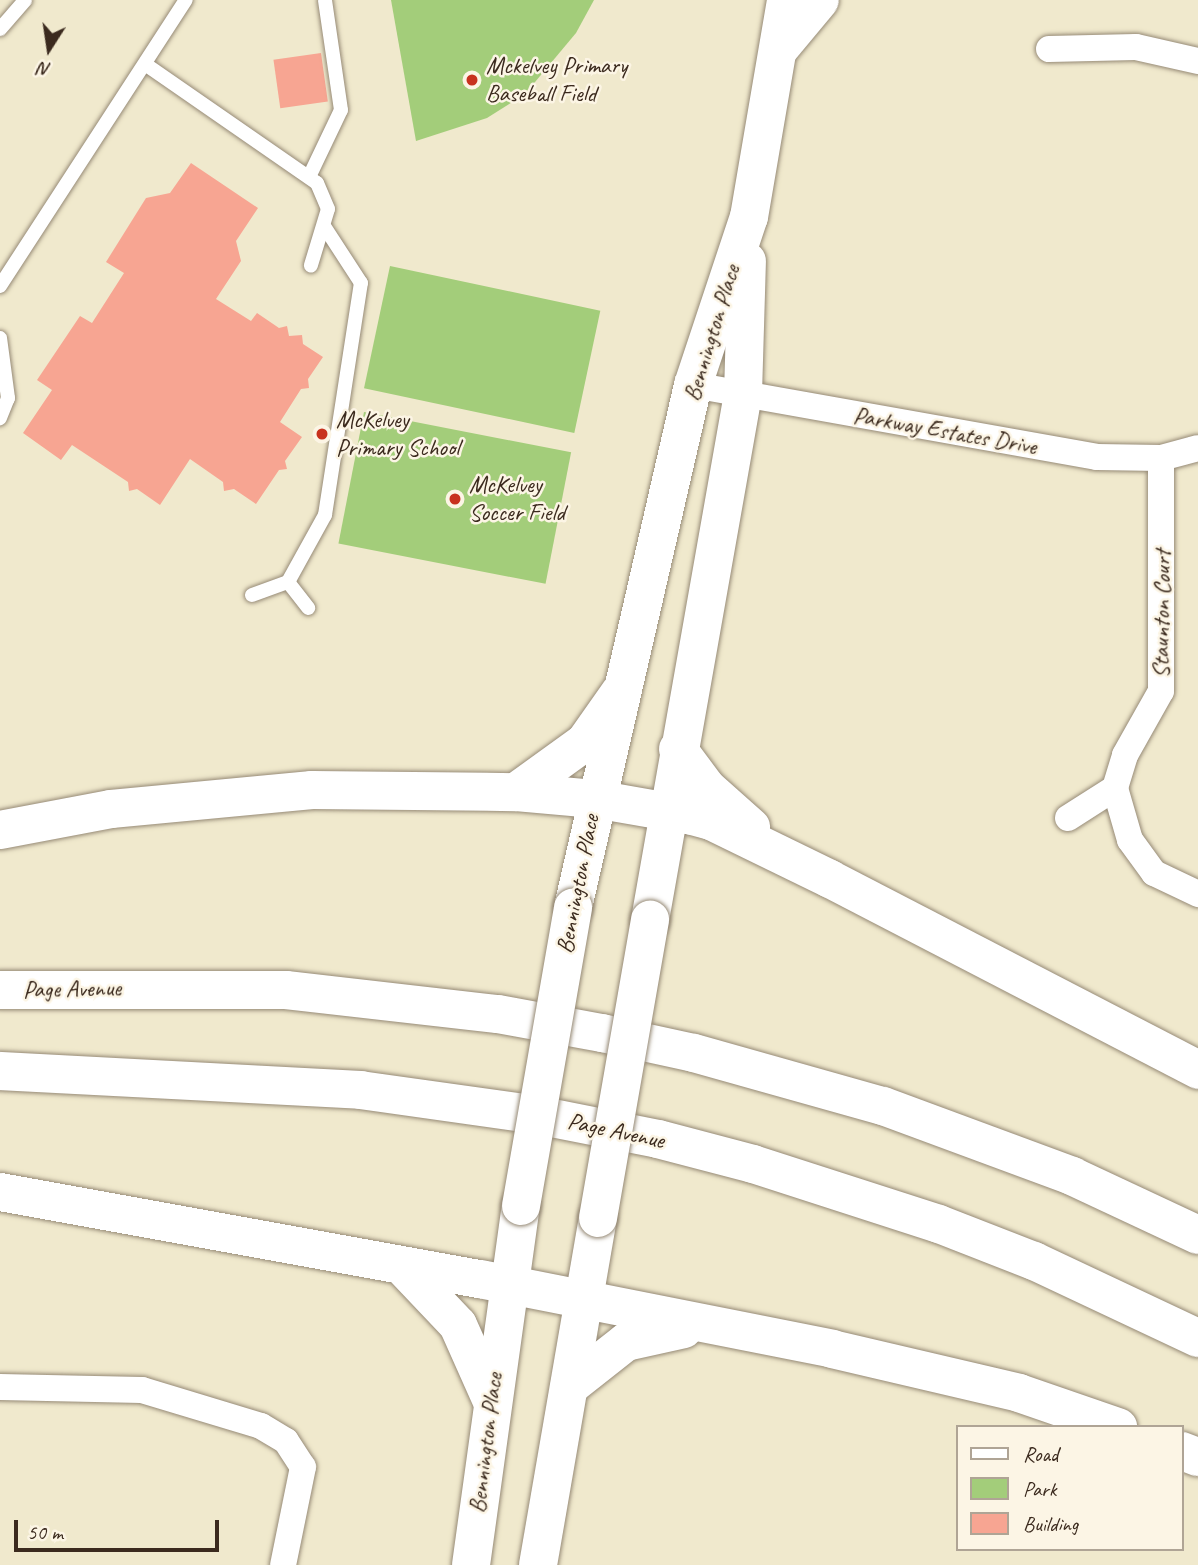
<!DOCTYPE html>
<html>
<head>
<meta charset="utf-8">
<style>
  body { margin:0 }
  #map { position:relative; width:1198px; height:1565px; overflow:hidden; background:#f0e9cd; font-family:Caveat,sans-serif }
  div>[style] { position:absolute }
  .green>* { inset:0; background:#a3cd7a; transform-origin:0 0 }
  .building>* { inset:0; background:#f7a592; transform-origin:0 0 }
  .roads { filter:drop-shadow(0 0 2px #968a76) drop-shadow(0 0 2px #968a76) }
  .lane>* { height:14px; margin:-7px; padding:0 7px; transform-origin:7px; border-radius:7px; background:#fff }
  .street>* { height:26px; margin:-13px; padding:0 13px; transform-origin:13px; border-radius:13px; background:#fff }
  .secondary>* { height:38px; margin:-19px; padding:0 19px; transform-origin:19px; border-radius:19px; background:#fff }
  .highway>* { height:38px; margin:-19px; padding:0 19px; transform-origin:19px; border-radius:19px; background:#fff }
  .bridges { filter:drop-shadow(0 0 2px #968a76) drop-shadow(0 0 2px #968a76) }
  .secondary-bridge>* { height:38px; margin:-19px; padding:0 19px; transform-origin:19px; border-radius:19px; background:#fff }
  .dots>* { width:19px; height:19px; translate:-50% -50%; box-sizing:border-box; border:4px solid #fcf5e5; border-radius:50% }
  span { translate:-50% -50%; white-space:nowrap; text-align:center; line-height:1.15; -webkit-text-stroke:5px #fcf5e5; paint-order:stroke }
  .poi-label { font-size:24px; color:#3b2a1e }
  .left { translate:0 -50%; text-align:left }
  .street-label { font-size:24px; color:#3b2a1e }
  .legend { position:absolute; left:956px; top:1425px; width:228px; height:126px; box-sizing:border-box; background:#fcf5e5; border:2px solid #afa495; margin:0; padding:9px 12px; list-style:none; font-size:21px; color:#3b2a1e }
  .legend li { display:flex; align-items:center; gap:14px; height:35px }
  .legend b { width:35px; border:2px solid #afa495 }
  .north { position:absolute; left:14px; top:14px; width:70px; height:70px; -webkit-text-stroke:5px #fcf5e5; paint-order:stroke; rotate:192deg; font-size:19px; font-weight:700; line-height:28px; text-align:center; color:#3b2a1e }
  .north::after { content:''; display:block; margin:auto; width:24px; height:32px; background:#3b2a1e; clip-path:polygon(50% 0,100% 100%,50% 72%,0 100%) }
  .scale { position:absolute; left:14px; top:1520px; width:205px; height:32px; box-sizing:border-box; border:4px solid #3b2a1e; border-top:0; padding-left:9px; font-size:21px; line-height:24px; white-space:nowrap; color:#3b2a1e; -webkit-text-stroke:5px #fcf5e5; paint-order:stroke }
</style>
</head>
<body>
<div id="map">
  <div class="green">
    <i style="clip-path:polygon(391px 0,594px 0,576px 33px,525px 94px,487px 118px,416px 141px)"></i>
    <i style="left:390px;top:266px;width:215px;height:125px;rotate:12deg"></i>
    <i style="left:364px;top:412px;width:211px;height:134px;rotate:11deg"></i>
  </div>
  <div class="building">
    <i style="left:321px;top:53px;width:49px;height:48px;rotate:82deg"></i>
    <i style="clip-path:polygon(191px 163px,258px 208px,236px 241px,241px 261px,216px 299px,251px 321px,257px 313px,279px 328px,287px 326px,289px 336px,302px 335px,303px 344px,323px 357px,308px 379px,309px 388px,301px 389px,280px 422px,302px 437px,285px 461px,287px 469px,279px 470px,256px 504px,234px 489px,224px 491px,223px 482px,190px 459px,160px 505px,137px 489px,129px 491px,128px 482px,72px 445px,61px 460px,23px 433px,52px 390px,37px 380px,80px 316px,92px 323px,124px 273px,106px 262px,146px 198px,170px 193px)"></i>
  </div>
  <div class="roads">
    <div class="lane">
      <i style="left:0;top:29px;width:38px;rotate:-49deg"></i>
      <i style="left:145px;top:64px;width:209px;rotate:34.7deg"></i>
      <i style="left:317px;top:183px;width:28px;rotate:67deg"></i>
      <i style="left:328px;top:209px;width:59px;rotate:106.9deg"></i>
      <i style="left:309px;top:177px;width:74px;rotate:-64.5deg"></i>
      <i style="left:341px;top:110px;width:111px;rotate:-98.3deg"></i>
      <i style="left:0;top:286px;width:341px;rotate:-57deg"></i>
      <i style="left:0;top:338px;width:61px;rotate:82.4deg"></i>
      <i style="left:8px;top:398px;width:22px;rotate:112deg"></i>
      <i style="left:288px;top:582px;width:33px;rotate:52deg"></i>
      <i style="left:252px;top:595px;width:38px;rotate:-20deg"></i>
      <i style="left:288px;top:582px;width:77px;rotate:-61.1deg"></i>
      <i style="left:325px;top:515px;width:235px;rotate:-81.2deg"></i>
      <i style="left:361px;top:283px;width:68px;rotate:-123deg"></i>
    </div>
    <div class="street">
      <i style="left:1049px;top:49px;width:87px;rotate:-1.3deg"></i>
      <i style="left:1136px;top:47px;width:64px;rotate:12.7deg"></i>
      <i style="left:693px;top:385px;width:410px;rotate:10.1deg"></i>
      <i style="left:1097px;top:457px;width:64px;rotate:0.9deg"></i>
      <i style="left:1161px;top:458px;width:38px;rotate:-15deg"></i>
      <i style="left:1115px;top:788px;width:54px;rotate:73.9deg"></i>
      <i style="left:1130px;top:840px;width:41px;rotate:54deg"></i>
      <i style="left:1154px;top:873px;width:49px;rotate:25.5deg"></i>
      <i style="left:1068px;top:818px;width:56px;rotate:-32.6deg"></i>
      <i style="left:1115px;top:788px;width:34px;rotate:-73deg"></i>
      <i style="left:1125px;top:755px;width:73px;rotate:-60.6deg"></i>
      <i style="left:1161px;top:691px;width:233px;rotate:-90deg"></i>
      <i style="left:0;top:1387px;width:142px;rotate:1.2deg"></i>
      <i style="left:142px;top:1390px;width:124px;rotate:16.8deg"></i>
      <i style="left:261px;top:1426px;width:29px;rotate:31deg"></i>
      <i style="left:286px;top:1441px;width:31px;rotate:57deg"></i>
      <i style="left:303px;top:1467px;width:100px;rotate:101.5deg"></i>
    </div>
    <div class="secondary">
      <i style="left:780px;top:48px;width:62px;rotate:-50.2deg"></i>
      <i style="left:573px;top:907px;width:536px;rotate:-77.05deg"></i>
      <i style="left:693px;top:385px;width:177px;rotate:-71.6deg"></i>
      <i style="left:749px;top:217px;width:220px;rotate:-80.3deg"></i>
      <i style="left:650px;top:920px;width:534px;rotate:-79.97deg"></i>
      <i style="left:743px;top:394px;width:133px;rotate:-88.3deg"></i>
      <i style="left:471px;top:1565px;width:362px;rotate:-82.1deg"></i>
      <i style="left:538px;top:1565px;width:352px;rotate:-80.2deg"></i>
    </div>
    <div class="highway">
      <i style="left:678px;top:749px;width:49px;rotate:53.4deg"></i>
      <i style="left:707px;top:788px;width:59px;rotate:41.6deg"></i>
      <i style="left:516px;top:792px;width:85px;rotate:-35.9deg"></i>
      <i style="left:585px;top:742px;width:61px;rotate:-55deg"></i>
      <i style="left:0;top:830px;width:113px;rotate:-10.7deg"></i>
      <i style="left:111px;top:809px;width:202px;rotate:-5.4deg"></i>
      <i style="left:312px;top:790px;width:204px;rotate:0.6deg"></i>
      <i style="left:516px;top:792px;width:79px;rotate:5.1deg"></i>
      <i style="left:595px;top:799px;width:98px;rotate:9.9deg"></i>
      <i style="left:692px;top:816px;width:20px;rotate:15deg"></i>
      <i style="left:711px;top:821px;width:132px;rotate:26deg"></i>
      <i style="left:830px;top:879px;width:415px;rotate:27.4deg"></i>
      <i style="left:0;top:990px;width:286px"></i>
      <i style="left:286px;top:990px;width:213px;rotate:6.5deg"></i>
      <i style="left:498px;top:1014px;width:106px;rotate:10.4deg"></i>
      <i style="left:602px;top:1033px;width:94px;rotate:12.3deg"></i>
      <i style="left:694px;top:1053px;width:196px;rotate:15.7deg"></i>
      <i style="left:883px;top:1106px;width:202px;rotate:20.3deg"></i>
      <i style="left:1072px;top:1176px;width:139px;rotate:25.1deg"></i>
      <i style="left:0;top:1071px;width:361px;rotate:3deg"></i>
      <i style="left:360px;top:1090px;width:179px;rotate:8deg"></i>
      <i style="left:537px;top:1115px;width:123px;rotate:11.2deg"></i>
      <i style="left:658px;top:1139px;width:98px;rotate:14.7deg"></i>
      <i style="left:753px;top:1164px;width:195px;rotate:17.9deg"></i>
      <i style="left:939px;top:1224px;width:102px;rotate:21.3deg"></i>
      <i style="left:1034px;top:1261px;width:181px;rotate:25.2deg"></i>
      <i style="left:0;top:1192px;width:488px;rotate:10.3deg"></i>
      <i style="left:480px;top:1279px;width:359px;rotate:11.2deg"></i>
      <i style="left:832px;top:1349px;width:192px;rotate:13.2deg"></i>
      <i style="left:1019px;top:1393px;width:105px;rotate:19deg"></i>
      <i style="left:402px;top:1266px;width:81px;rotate:46.5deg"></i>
      <i style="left:458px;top:1325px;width:81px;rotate:66deg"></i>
      <i style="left:570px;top:1386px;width:71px;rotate:-38.2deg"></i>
      <i style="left:626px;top:1342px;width:59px;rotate:-12.6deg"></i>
      <i style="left:1182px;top:1451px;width:17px;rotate:21deg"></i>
    </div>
  </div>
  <div class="bridges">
    <div class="secondary-bridge">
      <i style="left:521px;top:1206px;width:303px;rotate:-80.1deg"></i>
      <i style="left:598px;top:1218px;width:303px;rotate:-80.1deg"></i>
    </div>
  </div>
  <div class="dots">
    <i style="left:472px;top:80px;background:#c8321e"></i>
    <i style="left:322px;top:434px;background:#c8321e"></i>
    <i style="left:455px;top:499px;background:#c8321e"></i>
  </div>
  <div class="poi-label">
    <span class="left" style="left:486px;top:80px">Mckelvey Primary<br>Baseball Field</span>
    <span class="left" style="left:336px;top:434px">McKelvey<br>Primary School</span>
    <span class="left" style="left:469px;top:499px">McKelvey<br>Soccer Field</span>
  </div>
  <div class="street-label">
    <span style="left:712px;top:333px;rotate:-73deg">Bennington Place</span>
    <span style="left:945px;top:431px;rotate:10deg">Parkway Estates Drive</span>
    <span style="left:1162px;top:614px;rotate:-89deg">Staunton Court</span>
    <span style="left:578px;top:884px;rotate:-79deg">Bennington Place</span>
    <span style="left:72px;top:989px;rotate:-1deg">Page Avenue</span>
    <span style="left:616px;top:1131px;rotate:12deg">Page Avenue</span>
    <span style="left:486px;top:1443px;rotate:-83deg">Bennington Place</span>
  </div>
  <ul class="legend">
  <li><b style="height:9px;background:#fff"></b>Road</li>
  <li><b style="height:19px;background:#a3cd7a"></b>Park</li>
  <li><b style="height:19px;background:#f7a592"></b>Building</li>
  </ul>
  <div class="north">N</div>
  <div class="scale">50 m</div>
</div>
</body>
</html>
